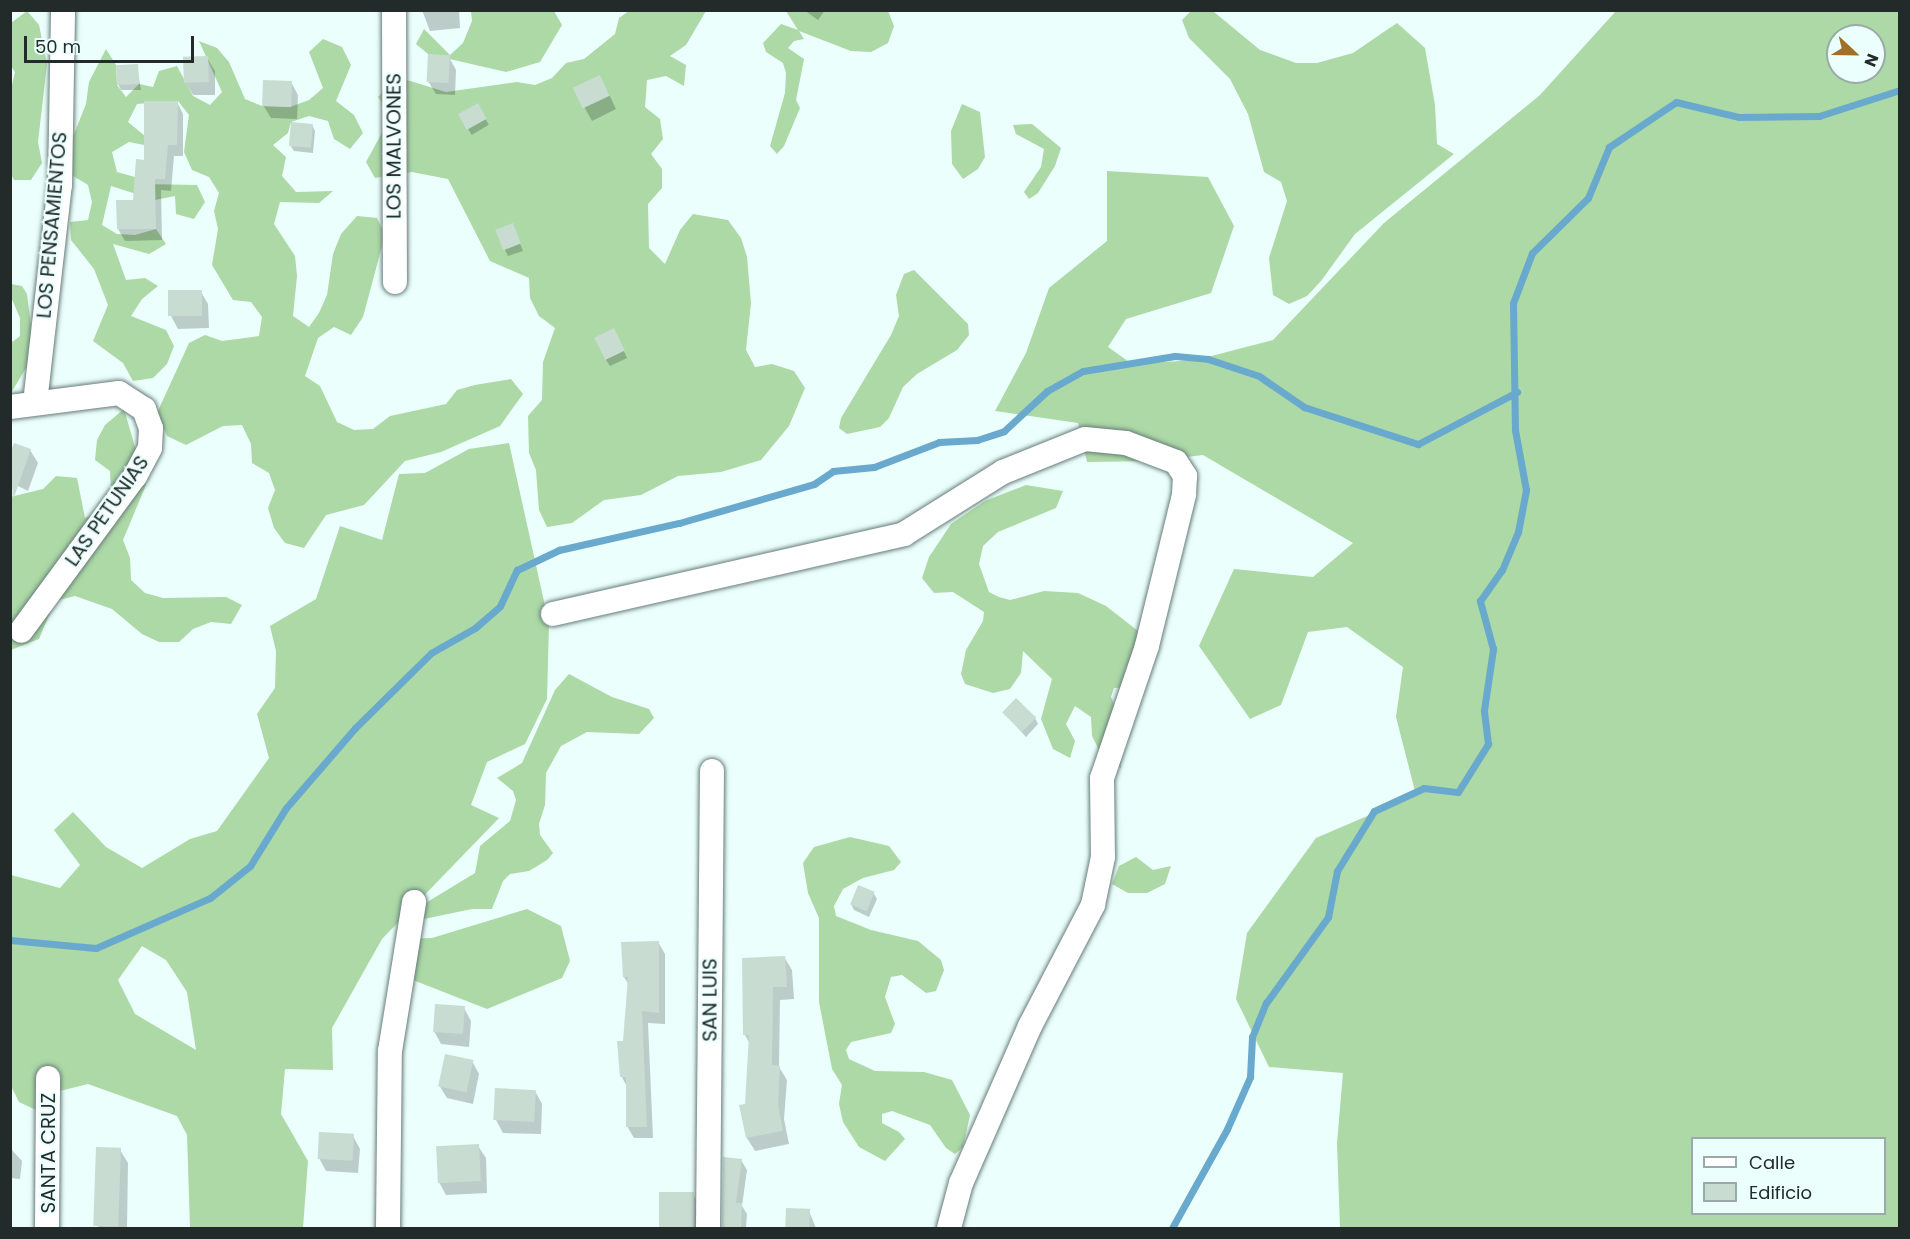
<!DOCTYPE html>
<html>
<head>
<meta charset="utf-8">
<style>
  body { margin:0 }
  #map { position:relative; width:1910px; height:1239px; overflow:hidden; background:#ebfffc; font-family:Poppins,sans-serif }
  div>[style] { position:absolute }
  .forest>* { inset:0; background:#acd9a6 }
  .shadow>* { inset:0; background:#0003; transform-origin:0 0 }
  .stream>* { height:7px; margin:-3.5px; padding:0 3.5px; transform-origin:3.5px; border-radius:3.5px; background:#68a9cd }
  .building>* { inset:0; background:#c8dcd2; transform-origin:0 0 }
  .roads { filter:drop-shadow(0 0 2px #677c7a) drop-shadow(0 0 2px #677c7a) }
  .minor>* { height:24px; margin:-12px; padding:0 12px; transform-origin:12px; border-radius:12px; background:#fff }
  span { translate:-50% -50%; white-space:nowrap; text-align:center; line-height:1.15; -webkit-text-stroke:4.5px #ebfffc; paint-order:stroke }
  .street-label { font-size:20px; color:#222b2a }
  .frame { position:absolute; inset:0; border:12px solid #222b2a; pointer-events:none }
  .legend { position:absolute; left:1691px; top:1137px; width:195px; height:78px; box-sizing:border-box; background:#ebfffc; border:2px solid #9baaa8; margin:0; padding:8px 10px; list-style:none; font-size:18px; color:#222b2a }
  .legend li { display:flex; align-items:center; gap:12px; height:30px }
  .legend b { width:30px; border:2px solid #9baaa8 }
  .north { position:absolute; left:1826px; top:24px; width:60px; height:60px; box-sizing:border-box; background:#ebfffc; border:2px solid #9baaa8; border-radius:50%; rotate:112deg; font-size:16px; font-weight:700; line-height:24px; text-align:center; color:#222b2a }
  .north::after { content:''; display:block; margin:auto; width:21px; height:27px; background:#a16f25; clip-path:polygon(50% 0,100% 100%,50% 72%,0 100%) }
  .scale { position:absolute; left:24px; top:36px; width:170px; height:27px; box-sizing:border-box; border:3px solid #222b2a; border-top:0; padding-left:8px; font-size:18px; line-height:21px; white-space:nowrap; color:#222b2a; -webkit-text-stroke:4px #ebfffc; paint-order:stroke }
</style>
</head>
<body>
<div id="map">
  <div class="forest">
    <i style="clip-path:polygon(27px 11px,39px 25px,47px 64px,38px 142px,42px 163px,31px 180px,14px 180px,10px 172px,10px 94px,15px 72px,11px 66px,11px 23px)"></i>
    <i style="clip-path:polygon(471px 11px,554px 11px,562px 25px,540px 62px,506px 72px,428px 54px,416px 44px,424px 29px,450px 55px,463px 43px,472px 21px)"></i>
    <i style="clip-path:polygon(629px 11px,706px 11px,686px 45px,670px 56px,686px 65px,684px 86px,666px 76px,647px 80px,645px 107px,660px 119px,663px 139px,651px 154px,662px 169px,662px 188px,648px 204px,649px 248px,665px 264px,680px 230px,693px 214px,728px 220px,741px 238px,747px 257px,751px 303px,746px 350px,755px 367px,772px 364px,794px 371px,805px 388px,789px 426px,761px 460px,721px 472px,678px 476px,641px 495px,604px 500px,572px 523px,547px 527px,539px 510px,536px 470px,529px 453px,528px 416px,542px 400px,543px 362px,555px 328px,539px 316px,530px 298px,529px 278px,490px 261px,448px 179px,412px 172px,375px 178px,366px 162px,384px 129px,388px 111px,378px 97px,390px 84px,407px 80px,446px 92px,517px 82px,535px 85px,552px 78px,566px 63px,584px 59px,615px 34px,619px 18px)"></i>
    <i style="clip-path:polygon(786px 11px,888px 11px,894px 26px,888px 43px,871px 52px,851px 51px,799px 31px,804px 39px,794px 41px,788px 48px,804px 59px,796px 100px,800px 108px,784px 146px,777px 154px,770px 146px,785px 93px,786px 73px,783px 63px,766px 52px,763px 43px,781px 24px,798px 30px)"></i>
    <i style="clip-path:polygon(1191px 11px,1214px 12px,1260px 50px,1296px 63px,1317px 63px,1353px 53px,1397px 23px,1425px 48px,1435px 105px,1437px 144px,1454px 154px,1355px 234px,1321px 281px,1307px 296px,1289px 304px,1273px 295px,1269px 258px,1287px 201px,1281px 182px,1264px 172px,1248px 114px,1230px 79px,1189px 38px,1182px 20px)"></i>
    <i style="clip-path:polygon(evenodd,1616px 11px,1899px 11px,1899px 1228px,1340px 1228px,1337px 1143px,1343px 1073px,1269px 1067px,1236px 999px,1247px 933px,1316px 838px,1416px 795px,1396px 717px,1403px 667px,1347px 627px,1308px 632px,1281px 705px,1250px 719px,1199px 646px,1234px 569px,1313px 577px,1353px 543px,1203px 455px,1153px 461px,1087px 462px,1078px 423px,995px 411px,1026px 353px,1049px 288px,1107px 241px,1107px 171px,1208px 177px,1234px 226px,1211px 293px,1126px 319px,1108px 347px,1132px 364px,1196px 360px,1273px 340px,1384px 223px,1540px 95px,1616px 11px,1838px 36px,1874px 36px,1874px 72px,1838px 72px,1838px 36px,1616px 11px,1692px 1138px,1884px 1138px,1884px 1214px,1692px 1214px,1692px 1138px)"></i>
    <i style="clip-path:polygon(323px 39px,342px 47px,351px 65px,336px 101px,354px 115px,363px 133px,350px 149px,334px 139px,328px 121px,309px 116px,291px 122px,288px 133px,273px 145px,286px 157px,282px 176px,296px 192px,333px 191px,319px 203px,280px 202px,274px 224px,295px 256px,297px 276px,293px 316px,309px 327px,319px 313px,327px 295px,333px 254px,341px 234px,357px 216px,377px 218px,385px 235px,363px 317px,351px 335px,334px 327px,318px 338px,305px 376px,320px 386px,337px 422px,354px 430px,373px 429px,390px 416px,446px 404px,457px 390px,475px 385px,511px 379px,523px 394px,500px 426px,441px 452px,405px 461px,364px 505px,326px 515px,304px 548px,285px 543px,274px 528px,268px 508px,275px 490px,269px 473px,252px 463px,251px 444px,242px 425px,223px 426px,186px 445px,167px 436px,157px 413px,189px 343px,205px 335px,222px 341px,259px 336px,262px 317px,251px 302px,233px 300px,212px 265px,218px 229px,214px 211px,219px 193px,209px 177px,192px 170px,184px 152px,189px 115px,178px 101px,137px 104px,128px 122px,157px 146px,158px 156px,144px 145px,129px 142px,112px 152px,117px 172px,135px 177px,141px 184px,197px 185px,205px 202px,194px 219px,176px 214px,175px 196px,155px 200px,111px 186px,102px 225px,117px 234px,135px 235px,156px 229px,166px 244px,149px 254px,113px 244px,126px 280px,145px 278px,158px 286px,142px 299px,131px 316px,166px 330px,174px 346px,167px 364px,153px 378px,133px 381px,123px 363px,93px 341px,108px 305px,94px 269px,71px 240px,70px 222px,88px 220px,92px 202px,88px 185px,73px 176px,72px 139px,86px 104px,89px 82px,106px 49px,116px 65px,117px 85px,126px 97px,139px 84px,153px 87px,159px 71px,177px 66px,193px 96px,210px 105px,222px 92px,199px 41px,217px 48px,229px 62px,245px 99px,262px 106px,290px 107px,309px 100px,323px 88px,309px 52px)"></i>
    <i style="clip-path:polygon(962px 104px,980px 112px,985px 157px,978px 169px,963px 179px,952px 164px,951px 131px)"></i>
    <i style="clip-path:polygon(1032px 124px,1061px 148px,1055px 166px,1038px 193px,1029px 199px,1024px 192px,1041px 167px,1044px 149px,1016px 134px,1013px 125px)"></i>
    <i style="clip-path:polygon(914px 270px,968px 324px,969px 335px,957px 350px,917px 374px,903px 387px,889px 418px,880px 427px,847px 434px,839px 428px,841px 418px,891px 335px,899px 316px,896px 295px,904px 274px)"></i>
    <i style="clip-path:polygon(11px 284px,22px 286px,27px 294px,32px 333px,29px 363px,11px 393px,11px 343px,20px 336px,20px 318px,11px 297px)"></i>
    <i style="clip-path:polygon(124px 409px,146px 485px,123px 540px,130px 558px,131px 580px,145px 593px,163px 598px,226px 597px,242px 605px,231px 624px,211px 622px,193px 629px,179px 642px,159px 642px,142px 634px,112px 609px,75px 596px,55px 601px,39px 639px,11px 650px,10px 497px,43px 489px,56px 476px,77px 478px,85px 518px,102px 511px,111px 490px,110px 471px,95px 460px,97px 440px,105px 425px)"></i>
    <i style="clip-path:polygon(evenodd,509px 443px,549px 624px,547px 699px,525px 744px,487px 762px,471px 805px,499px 818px,382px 939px,332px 1028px,333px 1070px,285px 1069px,281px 1114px,308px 1161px,303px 1228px,190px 1228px,187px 1135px,177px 1116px,88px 1084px,60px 1091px,51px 1117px,19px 1102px,11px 1086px,11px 875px,60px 888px,80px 865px,54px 830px,73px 812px,106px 847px,142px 868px,190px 839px,217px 831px,269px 758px,257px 714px,275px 688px,276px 651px,270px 626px,316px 599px,340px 526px,382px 540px,399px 474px,425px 473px,469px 449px,509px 443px,142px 946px,166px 960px,187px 992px,196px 1050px,135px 1014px,118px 980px,142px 946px)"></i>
    <i style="clip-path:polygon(1026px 485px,1063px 491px,1056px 508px,998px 532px,983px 546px,979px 564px,989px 592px,999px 597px,1010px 600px,1044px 591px,1078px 593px,1106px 606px,1138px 631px,1140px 641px,1133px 687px,1114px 688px,1111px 697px,1119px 715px,1121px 768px,1105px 762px,1092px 736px,1091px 717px,1075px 706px,1066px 724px,1075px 741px,1070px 758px,1053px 749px,1041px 719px,1052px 679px,1023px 651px,1021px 673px,1010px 689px,993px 693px,965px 684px,961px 674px,966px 650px,983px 621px,984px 612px,953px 592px,934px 593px,922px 578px,929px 557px,951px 524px,985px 501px)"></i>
    <i style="clip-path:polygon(569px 674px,612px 697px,649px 709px,654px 718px,639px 734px,587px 732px,561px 746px,546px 773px,545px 805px,539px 824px,540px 835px,553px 853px,547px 860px,529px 871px,510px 874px,503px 881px,492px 909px,472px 909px,424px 919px,418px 912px,424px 904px,475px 873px,480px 846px,510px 821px,516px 800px,513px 791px,497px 778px,522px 763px,555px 690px)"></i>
    <i style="clip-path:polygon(850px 837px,889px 846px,901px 862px,894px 870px,863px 878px,843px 889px,834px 906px,836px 916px,871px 930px,918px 941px,941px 960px,944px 970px,936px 991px,926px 993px,902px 975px,891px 977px,885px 997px,895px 1024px,891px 1033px,851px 1042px,846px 1050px,849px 1059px,875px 1071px,924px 1072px,952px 1080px,970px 1115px,963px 1147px,955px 1154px,946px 1148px,930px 1125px,892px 1111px,882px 1114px,882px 1123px,899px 1132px,905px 1139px,885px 1161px,859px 1147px,843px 1122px,839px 1104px,842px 1085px,832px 1069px,819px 1002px,819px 918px,808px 893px,803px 863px,814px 847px)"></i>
    <i style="clip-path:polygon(1136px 857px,1153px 870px,1171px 866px,1165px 884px,1147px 893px,1128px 893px,1112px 884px,1119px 866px)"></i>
    <i style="clip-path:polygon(527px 909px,561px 926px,570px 961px,562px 978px,487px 1009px,413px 980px,412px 944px,396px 939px,432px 938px)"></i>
  </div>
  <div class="shadow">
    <i style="clip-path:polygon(230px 10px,263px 10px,263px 11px,230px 12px)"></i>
    <i style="clip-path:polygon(422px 10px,459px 10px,460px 28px,430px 31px)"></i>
    <i style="clip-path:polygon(804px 10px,825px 10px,818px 20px)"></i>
    <i style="clip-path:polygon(449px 57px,456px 70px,455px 95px,436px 94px,428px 81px)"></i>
    <i style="clip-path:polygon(207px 58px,215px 71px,215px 95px,193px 95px,186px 83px)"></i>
    <i style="clip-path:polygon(137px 66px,141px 90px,121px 90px,118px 84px)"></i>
    <i style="clip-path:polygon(291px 82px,298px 95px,297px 119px,271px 118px,263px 105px)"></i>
    <i style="clip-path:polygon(575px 90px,607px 90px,616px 109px,592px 121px)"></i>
    <i style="clip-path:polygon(177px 102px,183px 114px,183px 156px,174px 156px,171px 191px,161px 190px,162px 240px,125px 241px,118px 229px,118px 201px,134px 201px,145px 162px)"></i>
    <i style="left:477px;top:105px;width:23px;height:20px;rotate:59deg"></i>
    <i style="clip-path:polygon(312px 125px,315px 131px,313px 153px,294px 151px,290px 145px)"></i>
    <i style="clip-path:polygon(515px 231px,523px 251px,508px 256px,505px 250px)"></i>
    <i style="clip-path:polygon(201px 292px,208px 304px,209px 328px,178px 329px,171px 316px)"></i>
    <i style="clip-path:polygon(617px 336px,627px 358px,610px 366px,606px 360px)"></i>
    <i style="clip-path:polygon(30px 450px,38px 463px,28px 491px,10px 482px,10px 458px)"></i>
    <i style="clip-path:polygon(1004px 713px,1035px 718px,1038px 724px,1026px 737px)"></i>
    <i style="clip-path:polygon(874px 894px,877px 899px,869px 917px,854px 910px,851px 904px)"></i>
    <i style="clip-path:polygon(658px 942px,665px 954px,665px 1024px,648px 1023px,653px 1138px,634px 1138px,627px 1126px,627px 1087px,622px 1077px,629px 985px,624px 977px)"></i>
    <i style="clip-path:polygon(784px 957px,792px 970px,794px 999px,780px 1000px,779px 1067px,787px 1080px,784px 1119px,789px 1144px,755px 1151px,747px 1138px,741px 1106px,746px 1105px,750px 1044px,745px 1035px)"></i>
    <i style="clip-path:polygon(464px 1008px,471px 1021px,469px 1047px,441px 1044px,434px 1031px)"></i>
    <i style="clip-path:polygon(472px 1061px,479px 1074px,473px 1104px,447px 1098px,439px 1085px)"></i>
    <i style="clip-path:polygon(535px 1091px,542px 1104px,541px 1134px,503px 1133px,496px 1120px)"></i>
    <i style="clip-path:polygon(353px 1136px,360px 1149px,358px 1173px,326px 1171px,319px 1158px)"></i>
    <i style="clip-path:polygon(478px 1146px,486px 1158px,487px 1193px,446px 1195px,439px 1182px)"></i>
    <i style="clip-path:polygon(10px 1148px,22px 1161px,20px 1179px,10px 1178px)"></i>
    <i style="clip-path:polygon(120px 1150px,128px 1163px,127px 1228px,98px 1228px)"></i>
    <i style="clip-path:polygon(724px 1158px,741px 1160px,747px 1170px,742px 1206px,747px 1214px,746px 1228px,723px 1228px)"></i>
    <i style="clip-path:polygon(693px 1194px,701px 1207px,700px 1228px,661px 1228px)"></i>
    <i style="clip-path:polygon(787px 1209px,809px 1211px,816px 1228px,786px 1228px)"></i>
  </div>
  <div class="stream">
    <i style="left:10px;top:940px;width:86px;rotate:5.3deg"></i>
    <i style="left:96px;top:948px;width:124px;rotate:-23.7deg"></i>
    <i style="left:210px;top:898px;width:51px;rotate:-38.7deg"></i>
    <i style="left:250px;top:866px;width:68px;rotate:-58.2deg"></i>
    <i style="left:286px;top:808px;width:106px;rotate:-49.2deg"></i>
    <i style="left:355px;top:728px;width:107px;rotate:-44.6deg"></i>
    <i style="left:431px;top:653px;width:51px;rotate:-29.6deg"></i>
    <i style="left:475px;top:628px;width:33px;rotate:-41deg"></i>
    <i style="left:500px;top:606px;width:40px;rotate:-65deg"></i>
    <i style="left:517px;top:570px;width:47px;rotate:-25.5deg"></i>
    <i style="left:559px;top:550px;width:123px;rotate:-12.7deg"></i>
    <i style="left:679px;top:523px;width:141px;rotate:-16.1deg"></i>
    <i style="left:814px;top:484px;width:23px;rotate:-34deg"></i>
    <i style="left:833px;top:471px;width:41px;rotate:-5.6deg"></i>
    <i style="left:874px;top:467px;width:70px;rotate:-21deg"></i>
    <i style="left:939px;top:442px;width:38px;rotate:-3deg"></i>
    <i style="left:977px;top:440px;width:28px;rotate:-18deg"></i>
    <i style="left:1004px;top:431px;width:59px;rotate:-42.9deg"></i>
    <i style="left:1047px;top:391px;width:41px;rotate:-29.1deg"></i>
    <i style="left:1083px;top:371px;width:93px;rotate:-9.3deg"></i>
    <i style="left:1175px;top:356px;width:33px;rotate:5deg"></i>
    <i style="left:1208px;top:359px;width:54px;rotate:18.4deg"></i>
    <i style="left:1259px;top:376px;width:55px;rotate:34.6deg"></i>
    <i style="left:1304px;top:407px;width:120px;rotate:18deg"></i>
    <i style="left:1418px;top:444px;width:112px;rotate:-27.7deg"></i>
    <i style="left:1172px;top:1228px;width:113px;rotate:-60.9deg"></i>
    <i style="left:1227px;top:1129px;width:57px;rotate:-66.1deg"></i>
    <i style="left:1250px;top:1077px;width:40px;rotate:-87.1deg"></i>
    <i style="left:1252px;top:1037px;width:37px;rotate:-68deg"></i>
    <i style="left:1266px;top:1003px;width:106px;rotate:-54.2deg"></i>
    <i style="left:1328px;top:917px;width:47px;rotate:-78.9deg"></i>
    <i style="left:1337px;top:871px;width:70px;rotate:-58.3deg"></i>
    <i style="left:1374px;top:811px;width:55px;rotate:-24.7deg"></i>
    <i style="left:1424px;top:788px;width:34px;rotate:7deg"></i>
    <i style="left:1458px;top:792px;width:57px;rotate:-58deg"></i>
    <i style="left:1488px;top:744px;width:34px;rotate:-97deg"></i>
    <i style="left:1484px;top:710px;width:62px;rotate:-81.6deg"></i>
    <i style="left:1493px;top:649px;width:50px;rotate:-105.2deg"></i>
    <i style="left:1480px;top:601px;width:38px;rotate:-55deg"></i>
    <i style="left:1502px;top:570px;width:41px;rotate:-67.2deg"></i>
    <i style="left:1518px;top:532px;width:43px;rotate:-79.2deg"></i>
    <i style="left:1526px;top:490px;width:61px;rotate:-100.4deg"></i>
    <i style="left:1515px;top:430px;width:127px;rotate:-90.9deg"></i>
    <i style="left:1513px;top:303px;width:53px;rotate:-69.2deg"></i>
    <i style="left:1532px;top:253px;width:78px;rotate:-44.5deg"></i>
    <i style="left:1588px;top:198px;width:55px;rotate:-67.6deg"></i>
    <i style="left:1609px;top:147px;width:81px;rotate:-33.9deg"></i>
    <i style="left:1676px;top:102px;width:65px;rotate:13.4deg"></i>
    <i style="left:1739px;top:117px;width:80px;rotate:-0.7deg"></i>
    <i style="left:1819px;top:116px;width:85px;rotate:-17.8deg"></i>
  </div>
  <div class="building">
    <i style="left:428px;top:54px;width:22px;height:28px;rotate:3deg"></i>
    <i style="left:208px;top:56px;width:26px;height:25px;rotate:88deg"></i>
    <i style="left:138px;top:64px;width:20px;height:22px;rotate:87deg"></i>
    <i style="left:600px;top:75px;width:23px;height:30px;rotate:65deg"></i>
    <i style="left:263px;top:80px;width:29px;height:26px;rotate:2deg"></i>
    <i style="clip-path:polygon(144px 101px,178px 101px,177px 145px,168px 145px,165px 179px,155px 179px,156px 229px,117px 229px,116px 200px,133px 200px,136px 159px,144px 160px)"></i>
    <i style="left:478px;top:103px;width:18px;height:23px;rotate:61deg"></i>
    <i style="left:291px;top:122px;width:22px;height:24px;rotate:5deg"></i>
    <i style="left:513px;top:223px;width:22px;height:19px;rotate:69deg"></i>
    <i style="left:202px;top:290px;width:26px;height:34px;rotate:90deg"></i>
    <i style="left:614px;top:328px;width:25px;height:22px;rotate:64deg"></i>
    <i style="clip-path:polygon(14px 443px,31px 449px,13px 500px,10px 453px)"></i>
    <i style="left:1016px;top:698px;width:28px;height:20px;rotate:44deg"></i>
    <i style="left:858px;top:885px;width:18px;height:21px;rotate:22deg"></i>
    <i style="clip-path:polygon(659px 941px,659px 1013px,642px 1011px,647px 1127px,626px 1127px,626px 1077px,620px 1077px,617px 1041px,623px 1041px,628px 977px,623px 977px,621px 942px)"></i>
    <i style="clip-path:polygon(785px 956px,787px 987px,773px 987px,772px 1065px,780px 1066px,778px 1105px,783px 1131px,746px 1138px,739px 1105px,745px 1104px,749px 1035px,743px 1035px,742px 958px)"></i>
    <i style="left:435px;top:1004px;width:30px;height:28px;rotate:4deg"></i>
    <i style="left:445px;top:1054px;width:29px;height:33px;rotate:12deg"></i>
    <i style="left:495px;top:1088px;width:41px;height:32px;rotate:3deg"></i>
    <i style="left:319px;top:1132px;width:35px;height:27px;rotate:3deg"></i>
    <i style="left:479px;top:1144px;width:37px;height:43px;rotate:87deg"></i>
    <i style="left:96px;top:1147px;width:25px;height:79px;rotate:2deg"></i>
    <i style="clip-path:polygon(723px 1157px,742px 1159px,736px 1203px,742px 1203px,741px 1228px,722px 1228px)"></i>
    <i style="left:694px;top:1192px;width:36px;height:35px;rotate:90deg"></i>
    <i style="left:786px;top:1208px;width:24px;height:20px;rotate:2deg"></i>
  </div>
  <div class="roads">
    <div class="minor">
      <i style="left:394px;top:10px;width:272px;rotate:89.8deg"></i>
      <i style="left:35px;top:403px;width:219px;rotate:-83.5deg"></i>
      <i style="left:60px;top:185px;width:175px;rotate:-89deg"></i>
      <i style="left:10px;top:407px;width:110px;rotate:-7.3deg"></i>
      <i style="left:119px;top:393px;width:30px;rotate:33deg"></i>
      <i style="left:144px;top:409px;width:20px;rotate:70deg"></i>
      <i style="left:151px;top:428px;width:20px;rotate:93deg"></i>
      <i style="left:150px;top:448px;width:32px;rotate:118deg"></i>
      <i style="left:135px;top:476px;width:192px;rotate:126.3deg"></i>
      <i style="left:553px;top:614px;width:360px;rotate:-12.8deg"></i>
      <i style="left:904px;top:534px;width:117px;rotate:-32.1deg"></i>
      <i style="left:1003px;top:472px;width:88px;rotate:-21.9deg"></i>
      <i style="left:1085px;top:439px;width:41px;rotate:5.6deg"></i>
      <i style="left:1126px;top:443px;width:53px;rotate:20.8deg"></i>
      <i style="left:1176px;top:462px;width:17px;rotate:57deg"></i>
      <i style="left:1185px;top:476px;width:19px;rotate:93deg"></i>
      <i style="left:1184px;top:495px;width:155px;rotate:103.8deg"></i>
      <i style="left:1147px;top:646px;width:139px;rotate:108.8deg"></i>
      <i style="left:1102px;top:778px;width:79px;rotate:89.3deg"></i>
      <i style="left:1103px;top:857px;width:49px;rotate:101.8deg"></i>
      <i style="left:1093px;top:905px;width:136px;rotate:117.5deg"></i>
      <i style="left:1030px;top:1026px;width:171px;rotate:113.7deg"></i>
      <i style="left:961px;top:1183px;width:47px;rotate:104.9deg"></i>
      <i style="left:47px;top:1228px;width:150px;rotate:-89.6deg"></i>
      <i style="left:388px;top:1228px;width:177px;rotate:-89.4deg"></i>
      <i style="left:390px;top:1051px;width:151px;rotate:-80.8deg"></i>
      <i style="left:708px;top:1228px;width:457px;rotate:-89.5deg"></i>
    </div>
  </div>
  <div class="street-label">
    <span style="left:394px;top:146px;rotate:-90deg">LOS MALVONES</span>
    <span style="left:52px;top:225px;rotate:-85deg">LOS PENSAMIENTOS</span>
    <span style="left:107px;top:511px;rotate:-55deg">LAS PETUNIAS</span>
    <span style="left:710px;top:1000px;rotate:-90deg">SAN LUIS</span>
    <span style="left:48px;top:1153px;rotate:-90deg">SANTA CRUZ</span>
  </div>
  <div class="frame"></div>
  <ul class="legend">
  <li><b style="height:8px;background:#fff"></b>Calle</li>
  <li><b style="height:16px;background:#c8dcd2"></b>Edificio</li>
  </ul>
  <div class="north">N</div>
  <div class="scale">50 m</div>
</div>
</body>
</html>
